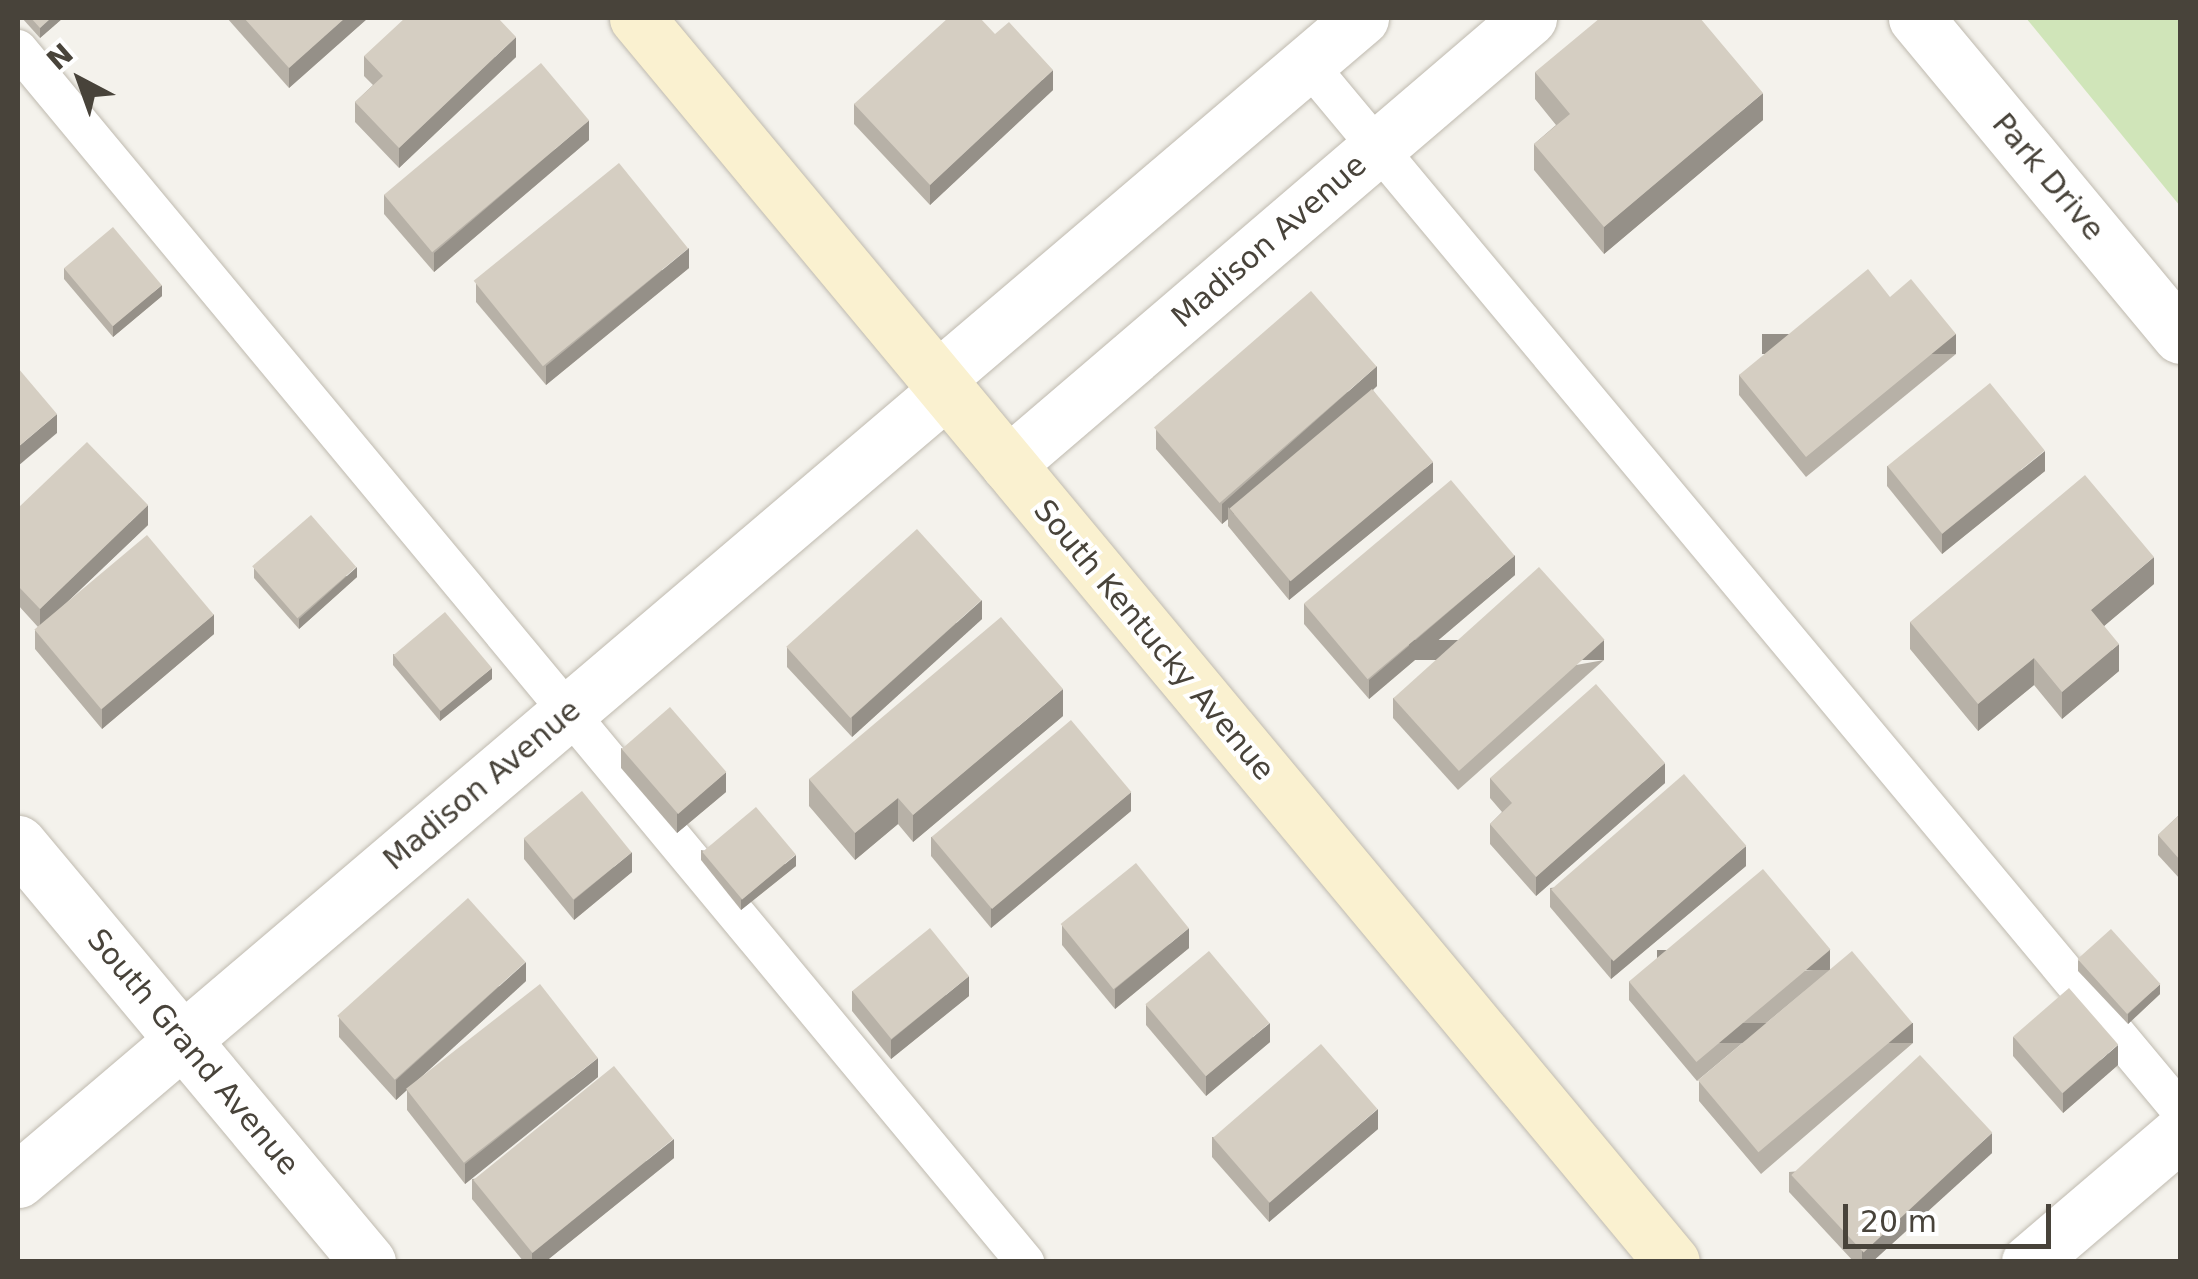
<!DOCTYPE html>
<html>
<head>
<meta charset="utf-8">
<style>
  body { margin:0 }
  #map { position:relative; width:2198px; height:1279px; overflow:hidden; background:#f4f2ec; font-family:"DejaVu Sans",sans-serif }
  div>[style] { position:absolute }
  .green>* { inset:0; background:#d0e5b9 }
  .roads { filter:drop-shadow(0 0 2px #bfbaaf) drop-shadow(0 0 2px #bfbaaf) }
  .lane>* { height:38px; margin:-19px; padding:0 19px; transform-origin:19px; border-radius:19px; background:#fff }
  .street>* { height:55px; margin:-27.5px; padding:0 27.5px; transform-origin:27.5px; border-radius:27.5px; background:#fff }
  .secondary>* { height:55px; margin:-27.5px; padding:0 27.5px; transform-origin:27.5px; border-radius:27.5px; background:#faf1d0 }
  .wall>* { inset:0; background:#b7b1a7 }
  .shaded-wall>* { inset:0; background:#959088; transform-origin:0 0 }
  .building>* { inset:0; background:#d5cec2; transform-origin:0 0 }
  span { translate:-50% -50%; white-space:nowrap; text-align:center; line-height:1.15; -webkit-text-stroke:8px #fff; paint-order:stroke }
  .street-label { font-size:30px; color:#48433a }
  .frame { position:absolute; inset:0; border:20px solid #48433a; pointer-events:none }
  .north { position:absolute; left:30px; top:30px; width:100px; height:100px; -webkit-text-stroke:8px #fff; paint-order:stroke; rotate:319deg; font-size:28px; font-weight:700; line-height:40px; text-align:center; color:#48433a }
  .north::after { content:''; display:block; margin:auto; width:35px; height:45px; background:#48433a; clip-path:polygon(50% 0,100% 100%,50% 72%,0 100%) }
  .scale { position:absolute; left:1843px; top:1204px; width:208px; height:45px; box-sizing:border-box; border:5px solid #48433a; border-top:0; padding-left:12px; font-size:30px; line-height:35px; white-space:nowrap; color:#48433a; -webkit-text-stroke:8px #fff; paint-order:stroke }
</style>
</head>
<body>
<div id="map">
  <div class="green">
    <i style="clip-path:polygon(2026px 18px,2180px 18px,2180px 206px)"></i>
  </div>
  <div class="roads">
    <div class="lane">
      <i style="left:18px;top:49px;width:1577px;rotate:50.3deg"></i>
      <i style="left:1307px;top:63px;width:1363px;rotate:50.18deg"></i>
    </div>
    <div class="street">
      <i style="left:1916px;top:18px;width:413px;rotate:50.3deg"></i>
      <i style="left:937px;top:379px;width:557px;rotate:-40.41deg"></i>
      <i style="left:1008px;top:464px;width:686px;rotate:-40.57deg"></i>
      <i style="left:18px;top:843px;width:546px;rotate:50.13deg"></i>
      <i style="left:18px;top:1180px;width:1219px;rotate:-40.38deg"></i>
      <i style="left:2029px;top:1262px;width:199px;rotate:-40.5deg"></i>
    </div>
    <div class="secondary">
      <i style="left:637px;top:18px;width:1618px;rotate:50.24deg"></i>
    </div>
  </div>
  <div class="wall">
    <i style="clip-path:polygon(22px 18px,63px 18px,40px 38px)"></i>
    <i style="clip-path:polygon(227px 18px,368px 18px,289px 88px)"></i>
    <i style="clip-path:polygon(995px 34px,1053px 90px,930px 205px,854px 124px,854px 104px)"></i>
    <i style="clip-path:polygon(364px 56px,516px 57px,399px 168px,355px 122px,355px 102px,373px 85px,364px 76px)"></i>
    <i style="clip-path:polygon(1535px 72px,1763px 120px,1604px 254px,1534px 170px,1534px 144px,1556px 125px,1535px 99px)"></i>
    <i style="clip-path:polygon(589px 140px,434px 272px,384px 214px,384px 195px)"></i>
    <i style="clip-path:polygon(64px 268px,162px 296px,113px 337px,64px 279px)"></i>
    <i style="clip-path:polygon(689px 268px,546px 385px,476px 302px,476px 283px)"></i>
    <i style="clip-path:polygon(1890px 297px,1956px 354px,1806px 477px,1739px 395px,1739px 375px)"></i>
    <i style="clip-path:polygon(1377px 386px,1373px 390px,1433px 482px,1289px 600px,1228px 526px,1228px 519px,1222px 524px,1156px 449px,1156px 429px)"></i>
    <i style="clip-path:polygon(1887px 466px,2045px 471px,1942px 554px,1887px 486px)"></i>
    <i style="clip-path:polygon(18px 508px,148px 525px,64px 605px,214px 634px,102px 729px,35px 649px,35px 630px,38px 627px,18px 605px)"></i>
    <i style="clip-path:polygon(254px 568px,357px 577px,299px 629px,254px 578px)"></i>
    <i style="clip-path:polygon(1515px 575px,1369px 699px,1304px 624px,1304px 604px)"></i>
    <i style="clip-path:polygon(2154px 584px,2104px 626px,2119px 671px,2062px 719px,2034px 685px,1978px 731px,1910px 649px,1910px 622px)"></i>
    <i style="clip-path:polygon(982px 619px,852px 737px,787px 667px,787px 647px)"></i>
    <i style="clip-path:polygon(393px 654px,492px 679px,440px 721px,393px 665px)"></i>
    <i style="clip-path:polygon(1604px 660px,1458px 790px,1393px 718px,1393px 698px)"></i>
    <i style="clip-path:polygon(1063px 716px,913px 842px,898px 824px,855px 860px,809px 806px,809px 779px)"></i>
    <i style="clip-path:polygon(621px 748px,726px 792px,677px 833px,621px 768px)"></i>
    <i style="clip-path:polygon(1490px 778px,1665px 783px,1536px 896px,1490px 844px,1490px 824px,1502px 812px,1490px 798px)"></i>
    <i style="clip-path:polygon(1131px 811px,991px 928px,931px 856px,931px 837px)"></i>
    <i style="clip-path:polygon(2180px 814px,2180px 879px,2158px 855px,2158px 835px)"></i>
    <i style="clip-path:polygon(524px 839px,632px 872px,574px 920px,524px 859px)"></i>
    <i style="clip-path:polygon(701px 850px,796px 866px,741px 910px,701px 860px)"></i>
    <i style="clip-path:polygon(1746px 866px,1611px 979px,1550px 907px,1550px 888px)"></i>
    <i style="clip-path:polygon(1062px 925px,1189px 948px,1115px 1009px,1062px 945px)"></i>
    <i style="clip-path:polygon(2078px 960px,2160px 994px,2128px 1024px,2078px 971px)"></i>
    <i style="clip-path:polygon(1830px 969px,1913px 1043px,1761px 1174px,1699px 1101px,1699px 1081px,1813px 984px,1697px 1081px,1629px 1000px,1629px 981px)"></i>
    <i style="clip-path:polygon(526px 981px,396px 1100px,339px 1037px,339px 1017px)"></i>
    <i style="clip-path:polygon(852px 991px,969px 996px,891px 1059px,852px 1011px)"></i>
    <i style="clip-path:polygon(1146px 1005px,1270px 1042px,1206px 1096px,1146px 1025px)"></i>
    <i style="clip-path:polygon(2013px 1037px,2118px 1065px,2063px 1113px,2013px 1056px)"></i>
    <i style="clip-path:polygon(598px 1077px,465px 1184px,407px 1110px,407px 1090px)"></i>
    <i style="clip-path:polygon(1378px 1129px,1269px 1222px,1212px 1157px,1212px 1137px)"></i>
    <i style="clip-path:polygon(1992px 1153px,1872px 1262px,1854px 1262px,1789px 1192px,1789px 1172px)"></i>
    <i style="clip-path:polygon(674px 1158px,545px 1262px,524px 1262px,472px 1199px,472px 1179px)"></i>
  </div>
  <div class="shaded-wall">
    <i style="clip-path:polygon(51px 18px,63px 18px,40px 38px,40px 28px)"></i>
    <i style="clip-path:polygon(345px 18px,368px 18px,289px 88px,289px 68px)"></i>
    <i style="clip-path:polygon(516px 37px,516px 57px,399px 168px,399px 148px)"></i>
    <i style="clip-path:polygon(1053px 70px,1053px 90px,930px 205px,930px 185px)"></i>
    <i style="clip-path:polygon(1763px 93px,1763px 120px,1604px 254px,1604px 227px)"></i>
    <i style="clip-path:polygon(589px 120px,589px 140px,434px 272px,434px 253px)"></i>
    <i style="clip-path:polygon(689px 248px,689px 268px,546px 385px,546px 366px)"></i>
    <i style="clip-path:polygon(162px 285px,162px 296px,113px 337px,113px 326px)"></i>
    <i style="left:1956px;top:334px;width:20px;height:194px;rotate:90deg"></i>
    <i style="clip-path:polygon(1377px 366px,1377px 386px,1234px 514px,1228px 507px,1228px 519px,1222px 524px,1222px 504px)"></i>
    <i style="clip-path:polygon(57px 414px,57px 433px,18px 466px,18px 447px)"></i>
    <i style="clip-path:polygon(2045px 451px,2045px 471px,1942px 554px,1942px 534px)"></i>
    <i style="clip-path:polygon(1433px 462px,1433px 482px,1289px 600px,1289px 581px)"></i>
    <i style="clip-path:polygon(148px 505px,148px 525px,40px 628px,40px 609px)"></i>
    <i style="clip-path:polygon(1515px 555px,1515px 575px,1369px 699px,1369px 680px)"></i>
    <i style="clip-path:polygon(2154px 557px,2154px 584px,2091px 637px,2091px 610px)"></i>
    <i style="clip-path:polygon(357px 567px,357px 577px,299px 629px,299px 619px)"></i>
    <i style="clip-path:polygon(982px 600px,982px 619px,852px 737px,852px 717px)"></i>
    <i style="clip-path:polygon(214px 614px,214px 634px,102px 729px,102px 709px)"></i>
    <i style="left:1604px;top:640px;width:20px;height:195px;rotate:90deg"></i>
    <i style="clip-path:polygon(2119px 644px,2119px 671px,2062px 719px,2062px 692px)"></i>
    <i style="clip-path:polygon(2034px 658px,2034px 685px,1978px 731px,1978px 704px)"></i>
    <i style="clip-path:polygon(492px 668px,492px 679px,440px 721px,440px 710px)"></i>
    <i style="clip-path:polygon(1063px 689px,1063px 716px,913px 842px,913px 815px)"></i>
    <i style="clip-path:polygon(1665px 763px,1665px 783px,1536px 896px,1536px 877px)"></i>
    <i style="clip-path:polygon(726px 772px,726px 792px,677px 833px,677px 814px)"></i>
    <i style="clip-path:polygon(1131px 792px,1131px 811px,991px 928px,991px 908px)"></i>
    <i style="clip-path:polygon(898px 798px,898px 824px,855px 860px,855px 833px)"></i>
    <i style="clip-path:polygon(1746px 846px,1746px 866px,1611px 979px,1611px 960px)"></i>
    <i style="clip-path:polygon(632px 852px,632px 872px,574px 920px,574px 900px)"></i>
    <i style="clip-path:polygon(796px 855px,796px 866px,741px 910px,741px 900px)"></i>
    <i style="clip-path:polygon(1189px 928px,1189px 948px,1115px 1009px,1115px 989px)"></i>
    <i style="left:1830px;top:950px;width:20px;height:173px;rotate:90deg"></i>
    <i style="clip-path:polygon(526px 962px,526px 981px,396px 1100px,396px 1080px)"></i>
    <i style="clip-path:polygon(969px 976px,969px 996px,891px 1059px,891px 1040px)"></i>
    <i style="clip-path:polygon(2160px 984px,2160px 994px,2128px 1024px,2128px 1014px)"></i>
    <i style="clip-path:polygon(1270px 1023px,1270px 1042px,1206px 1096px,1206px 1076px)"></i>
    <i style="left:1913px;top:1023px;width:20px;height:201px;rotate:90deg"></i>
    <i style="clip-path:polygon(2118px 1045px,2118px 1065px,2063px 1113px,2063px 1093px)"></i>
    <i style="clip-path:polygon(598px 1058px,598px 1077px,465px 1184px,465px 1164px)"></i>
    <i style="clip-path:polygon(1378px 1109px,1378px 1129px,1269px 1222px,1269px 1202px)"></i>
    <i style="clip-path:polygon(1992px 1133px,1992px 1153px,1872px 1262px,1862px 1262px,1862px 1251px)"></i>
    <i style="clip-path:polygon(674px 1139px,674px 1158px,545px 1262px,532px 1262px,532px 1252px)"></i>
  </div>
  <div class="building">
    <i style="clip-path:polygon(31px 18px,51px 18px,40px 28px)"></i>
    <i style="clip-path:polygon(244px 18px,345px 18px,289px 68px)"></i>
    <i style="clip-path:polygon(405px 18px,498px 18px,516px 37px,399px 148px,355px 102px,383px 76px,364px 56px)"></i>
    <i style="clip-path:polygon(948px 18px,980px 18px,995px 34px,1009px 22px,1053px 70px,930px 185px,854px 104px)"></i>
    <i style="clip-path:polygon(1600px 18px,1700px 18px,1763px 93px,1604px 227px,1534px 144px,1570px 114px,1535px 72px)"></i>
    <i style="left:541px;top:63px;width:75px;height:205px;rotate:50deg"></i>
    <i style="left:619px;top:163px;width:110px;height:187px;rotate:51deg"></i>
    <i style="left:113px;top:227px;width:76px;height:64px;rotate:50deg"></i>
    <i style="clip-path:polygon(1868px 269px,1890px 297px,1911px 279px,1956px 334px,1806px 457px,1739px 375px)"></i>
    <i style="left:1311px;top:291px;width:100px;height:208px;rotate:49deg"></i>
    <i style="clip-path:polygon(18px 368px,57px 414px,18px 447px)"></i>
    <i style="left:1990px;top:383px;width:87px;height:132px;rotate:51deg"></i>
    <i style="left:1372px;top:389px;width:95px;height:186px;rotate:50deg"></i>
    <i style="clip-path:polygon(87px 442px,148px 505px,40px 609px,18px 586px,18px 508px)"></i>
    <i style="clip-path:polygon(2085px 475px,2154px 557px,2091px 610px,2119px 644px,2062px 692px,2034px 658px,1978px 704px,1910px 622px)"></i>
    <i style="left:1451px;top:480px;width:99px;height:192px;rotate:50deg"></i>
    <i style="left:311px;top:515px;width:69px;height:78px;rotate:49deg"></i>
    <i style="left:917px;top:529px;width:96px;height:176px;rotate:48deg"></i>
    <i style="left:147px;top:535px;width:104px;height:147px;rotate:50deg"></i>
    <i style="left:1539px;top:567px;width:98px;height:196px;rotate:48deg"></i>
    <i style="left:445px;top:612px;width:73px;height:67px;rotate:50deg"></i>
    <i style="clip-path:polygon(1001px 617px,1063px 689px,913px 815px,898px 798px,855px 833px,809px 779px)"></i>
    <i style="clip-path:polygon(1596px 684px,1665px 763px,1536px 877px,1490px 824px,1512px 803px,1490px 778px)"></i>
    <i style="left:670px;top:707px;width:86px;height:64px;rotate:49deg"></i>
    <i style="left:1071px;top:720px;width:94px;height:182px;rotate:50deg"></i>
    <i style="left:1684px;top:774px;width:95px;height:176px;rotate:49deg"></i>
    <i style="left:582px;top:791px;width:79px;height:75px;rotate:51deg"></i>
    <i style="left:756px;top:807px;width:62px;height:70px;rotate:50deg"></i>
    <i style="clip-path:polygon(2180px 814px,2180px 860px,2158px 835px)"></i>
    <i style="left:1136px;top:863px;width:84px;height:97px;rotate:51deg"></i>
    <i style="left:1763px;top:869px;width:105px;height:175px;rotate:50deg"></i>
    <i style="left:468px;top:898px;width:86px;height:176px;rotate:48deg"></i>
    <i style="left:930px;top:928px;width:62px;height:100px;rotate:51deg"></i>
    <i style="left:2111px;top:929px;width:74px;height:45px;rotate:48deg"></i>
    <i style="left:1209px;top:951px;width:94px;height:83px;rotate:50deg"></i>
    <i style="left:1852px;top:951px;width:94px;height:201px;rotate:50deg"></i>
    <i style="left:540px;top:984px;width:94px;height:170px;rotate:52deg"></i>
    <i style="left:2069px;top:988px;width:75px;height:74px;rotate:49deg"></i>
    <i style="left:1321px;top:1044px;width:86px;height:143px;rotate:49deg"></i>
    <i style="left:1920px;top:1055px;width:106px;height:176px;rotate:47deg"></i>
    <i style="left:614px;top:1066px;width:94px;height:181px;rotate:51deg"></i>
  </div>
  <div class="street-label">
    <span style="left:2048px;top:177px;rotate:50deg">Park Drive</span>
    <span style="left:1269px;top:241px;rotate:-41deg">Madison Avenue</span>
    <span style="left:1154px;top:640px;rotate:50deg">South Kentucky Avenue</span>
    <span style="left:482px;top:785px;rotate:-40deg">Madison Avenue</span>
    <span style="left:193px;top:1052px;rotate:50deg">South Grand Avenue</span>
  </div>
  <div class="frame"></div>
  <div class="north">N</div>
  <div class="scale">20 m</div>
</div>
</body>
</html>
